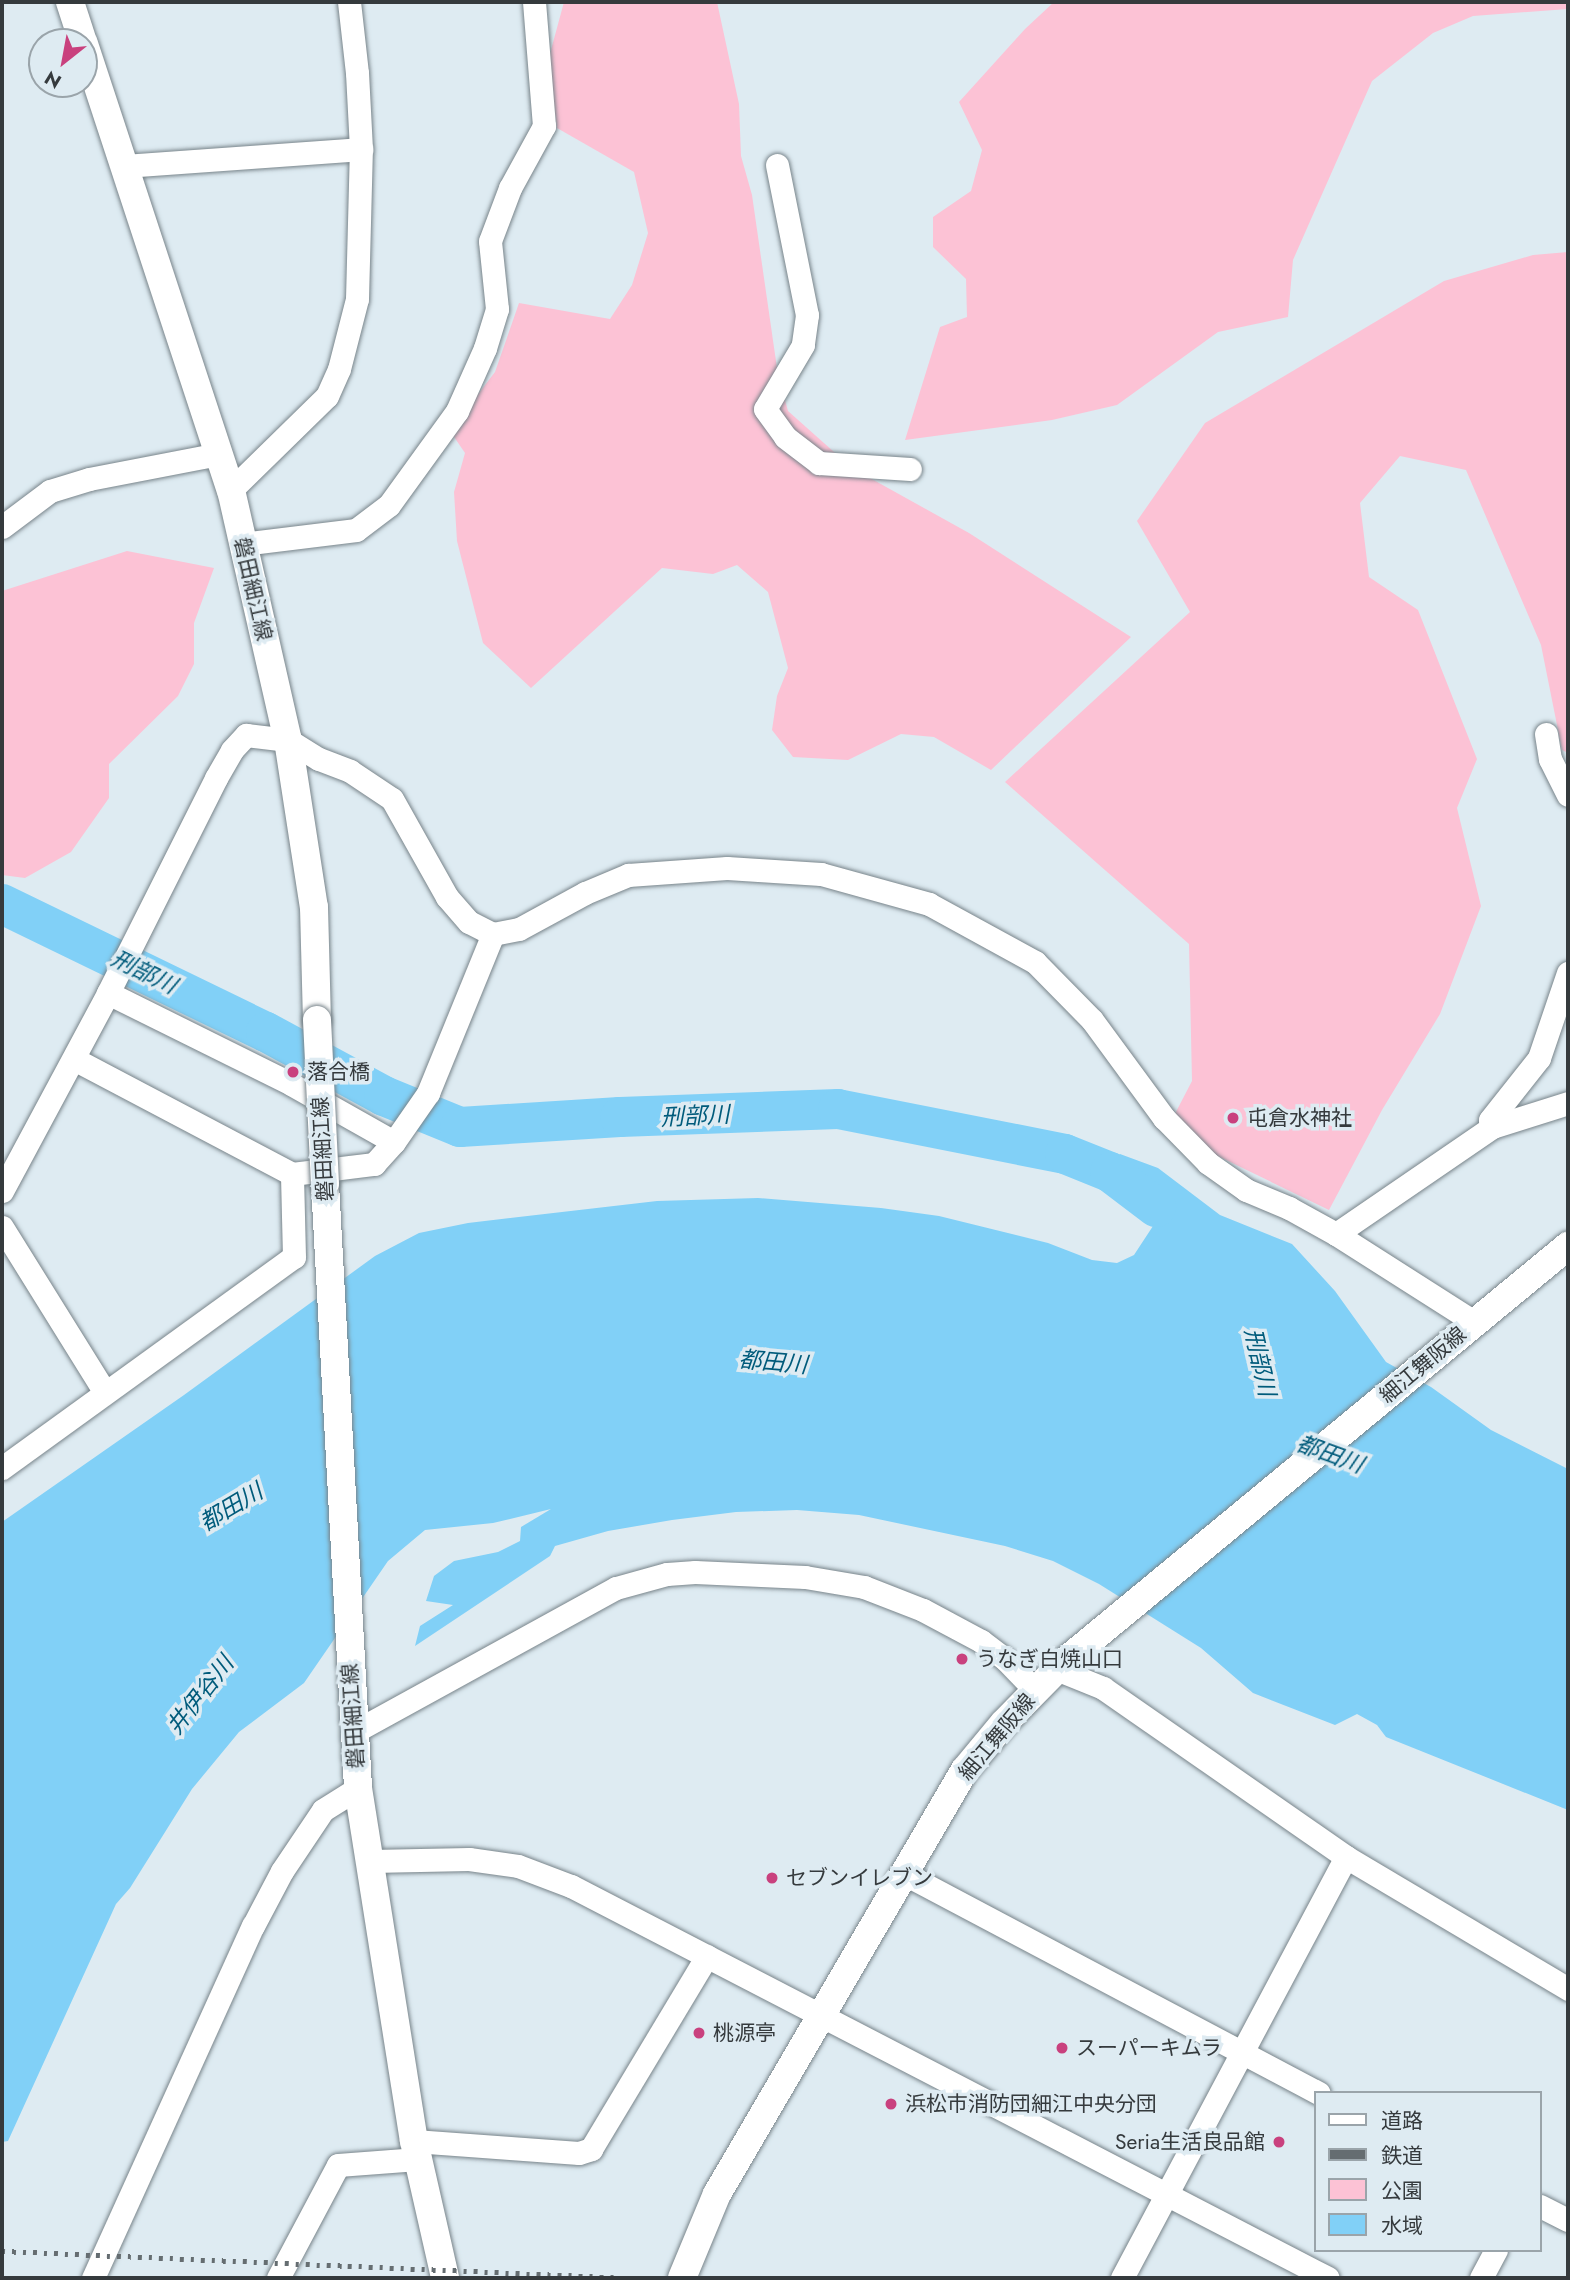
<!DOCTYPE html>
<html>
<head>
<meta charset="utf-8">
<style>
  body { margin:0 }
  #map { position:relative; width:1570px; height:2280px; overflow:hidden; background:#deebf2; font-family:Jost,"Noto Sans JP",sans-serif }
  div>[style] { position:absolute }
  .green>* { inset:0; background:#fcc2d5 }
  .water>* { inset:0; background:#81d0f7 }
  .river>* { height:40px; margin:-20px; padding:0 20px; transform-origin:20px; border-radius:20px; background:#81d0f7 }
  .roads { filter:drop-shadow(0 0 2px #78848a) drop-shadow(0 0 2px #78848a) }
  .minor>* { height:23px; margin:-11.5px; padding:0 11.5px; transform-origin:11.5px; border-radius:11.5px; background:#fff }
  .major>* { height:28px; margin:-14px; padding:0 14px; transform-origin:14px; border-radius:14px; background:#fff }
  .rail>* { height:5px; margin-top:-2.5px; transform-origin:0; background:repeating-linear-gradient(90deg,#656d71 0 3.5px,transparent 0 10.5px) }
  .bridges { filter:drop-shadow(0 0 2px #78848a) drop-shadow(0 0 2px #78848a) }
  .major-bridge>* { height:28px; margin:-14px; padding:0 14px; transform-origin:14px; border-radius:14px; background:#fff }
  .dots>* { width:19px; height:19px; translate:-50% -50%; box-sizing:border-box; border:4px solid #deebf2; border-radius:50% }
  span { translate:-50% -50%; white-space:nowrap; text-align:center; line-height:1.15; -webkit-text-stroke:7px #deebf2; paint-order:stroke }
  .street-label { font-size:21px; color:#353a3d }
  .poi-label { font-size:21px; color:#353a3d }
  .left { translate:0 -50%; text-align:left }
  .right { translate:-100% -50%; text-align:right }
  .water-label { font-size:23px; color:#005b7b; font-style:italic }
  .frame { position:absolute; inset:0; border:4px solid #353a3d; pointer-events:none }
  .legend { position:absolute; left:1314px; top:2091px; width:228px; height:161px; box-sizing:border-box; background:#deebf2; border:2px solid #9aa4aa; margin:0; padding:9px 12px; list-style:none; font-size:21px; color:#353a3d }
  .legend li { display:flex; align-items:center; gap:14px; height:35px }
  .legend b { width:35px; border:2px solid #9aa4aa }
  .north { position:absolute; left:28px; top:28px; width:70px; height:70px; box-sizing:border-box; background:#deebf2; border:2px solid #9aa4aa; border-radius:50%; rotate:211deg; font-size:19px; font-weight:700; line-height:28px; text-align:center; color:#353a3d }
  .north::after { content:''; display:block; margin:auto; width:24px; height:32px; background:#c9417e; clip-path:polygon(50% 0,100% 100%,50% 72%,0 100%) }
</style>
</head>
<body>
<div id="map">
  <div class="green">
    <i style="clip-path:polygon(564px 2px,717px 2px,739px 104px,741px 156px,752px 195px,778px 375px,788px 411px,852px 468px,969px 533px,1131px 637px,991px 770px,934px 737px,901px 734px,848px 760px,793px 757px,772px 730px,777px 696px,788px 668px,768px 592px,737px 565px,713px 574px,662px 568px,531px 688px,483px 643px,457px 541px,454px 492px,465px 453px,450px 431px,495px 372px,519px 303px,610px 319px,632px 285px,648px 233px,634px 172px,557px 128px,548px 61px)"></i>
    <i style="clip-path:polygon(1054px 2px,1568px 2px,1568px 9px,1473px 16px,1433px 33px,1372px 81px,1293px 260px,1288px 317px,1218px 332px,1117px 405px,1052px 420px,905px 440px,940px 327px,967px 317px,966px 279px,933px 247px,933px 217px,971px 191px,982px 150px,959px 102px,1025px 29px)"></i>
    <i style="clip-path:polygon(1568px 252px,1568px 753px,1562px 750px,1541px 645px,1466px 470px,1400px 456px,1360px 503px,1369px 577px,1418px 610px,1477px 759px,1457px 808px,1481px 906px,1440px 1014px,1382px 1110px,1329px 1210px,1166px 1131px,1192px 1081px,1189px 944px,1005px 782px,1190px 612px,1137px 521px,1205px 423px,1444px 281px,1533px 255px)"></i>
    <i style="clip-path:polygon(127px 551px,214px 568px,194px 623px,194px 664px,178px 696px,109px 764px,109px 798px,71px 852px,25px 878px,2px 875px,2px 591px)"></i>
  </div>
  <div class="water">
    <i style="clip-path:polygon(1120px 1154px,1158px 1168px,1220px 1215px,1292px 1244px,1335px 1291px,1386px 1362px,1431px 1387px,1491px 1430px,1568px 1469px,1568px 1810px,1386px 1737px,1377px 1725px,1357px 1714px,1335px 1725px,1253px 1693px,1201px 1648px,1099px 1584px,1053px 1561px,1005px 1546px,859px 1515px,797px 1510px,736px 1512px,672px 1520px,608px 1531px,555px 1546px,550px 1556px,415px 1646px,420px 1626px,453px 1605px,426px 1601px,434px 1576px,454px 1561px,498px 1552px,520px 1541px,521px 1527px,551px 1509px,493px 1523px,425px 1530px,388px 1561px,304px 1683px,239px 1732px,192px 1789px,130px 1888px,116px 1904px,8px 2141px,2px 2142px,2px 1522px,184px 1395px,375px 1256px,419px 1233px,468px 1223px,657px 1201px,758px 1198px,881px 1208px,939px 1216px,1048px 1243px,1092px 1260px,1117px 1263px,1134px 1255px,1153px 1226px,1147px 1210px,1108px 1190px)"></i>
  </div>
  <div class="river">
    <i style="left:2px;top:904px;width:293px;rotate:25.9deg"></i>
    <i style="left:266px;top:1032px;width:134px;rotate:28.5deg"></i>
    <i style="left:384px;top:1096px;width:82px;rotate:22.2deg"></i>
    <i style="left:460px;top:1127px;width:160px;rotate:-3.6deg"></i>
    <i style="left:620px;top:1117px;width:218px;rotate:-2.1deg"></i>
    <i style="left:838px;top:1109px;width:231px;rotate:11.2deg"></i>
    <i style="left:1065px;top:1154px;width:48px;rotate:21.8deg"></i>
    <i style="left:1110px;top:1172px;width:58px;rotate:37.3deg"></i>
  </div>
  <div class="roads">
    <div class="minor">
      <i style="left:777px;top:165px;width:153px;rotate:78.7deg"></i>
      <i style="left:807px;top:315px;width:30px;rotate:98deg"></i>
      <i style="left:803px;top:345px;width:74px;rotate:120.7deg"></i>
      <i style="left:765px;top:409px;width:34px;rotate:54deg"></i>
      <i style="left:785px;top:437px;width:43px;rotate:37.4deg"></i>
      <i style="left:819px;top:463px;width:91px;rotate:3.8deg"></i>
      <i style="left:125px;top:166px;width:237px;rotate:-4.1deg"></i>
      <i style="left:231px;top:490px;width:134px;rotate:-44.4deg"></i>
      <i style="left:327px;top:396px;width:30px;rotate:-66deg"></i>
      <i style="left:339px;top:369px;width:72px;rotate:-75.6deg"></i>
      <i style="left:357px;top:299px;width:150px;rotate:-88.5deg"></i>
      <i style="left:361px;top:149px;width:76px;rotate:-93deg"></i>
      <i style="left:357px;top:73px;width:71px;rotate:-96.4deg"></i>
      <i style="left:2px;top:527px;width:60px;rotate:-36.9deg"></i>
      <i style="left:50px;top:491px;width:41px;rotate:-17.1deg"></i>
      <i style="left:89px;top:479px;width:132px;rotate:-10.9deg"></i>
      <i style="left:242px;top:544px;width:115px;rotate:-7deg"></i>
      <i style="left:356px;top:530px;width:41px;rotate:-37.1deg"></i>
      <i style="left:389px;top:505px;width:116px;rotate:-54.1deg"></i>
      <i style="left:457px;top:411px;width:69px;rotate:-66deg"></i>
      <i style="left:485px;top:348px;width:41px;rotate:-72.9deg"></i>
      <i style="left:497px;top:309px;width:68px;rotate:-95.9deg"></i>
      <i style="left:490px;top:241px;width:57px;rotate:-69.3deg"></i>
      <i style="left:510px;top:188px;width:71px;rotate:-61.3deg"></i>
      <i style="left:544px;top:126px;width:124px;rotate:-94.6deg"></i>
      <i style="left:1546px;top:734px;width:25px;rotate:81deg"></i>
      <i style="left:1550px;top:759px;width:40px;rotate:63.4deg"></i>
      <i style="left:108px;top:993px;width:204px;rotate:26.4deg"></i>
      <i style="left:291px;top:1084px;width:118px;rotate:29.4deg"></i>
      <i style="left:74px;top:1059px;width:246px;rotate:27.8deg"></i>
      <i style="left:1492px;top:1127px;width:7px;rotate:-106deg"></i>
      <i style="left:1490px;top:1120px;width:79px;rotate:-51.7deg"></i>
      <i style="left:1539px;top:1058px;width:90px;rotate:-71.2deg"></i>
      <i style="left:2px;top:1191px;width:225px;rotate:-61.8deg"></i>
      <i style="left:108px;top:993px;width:241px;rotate:-63.3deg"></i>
      <i style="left:216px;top:778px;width:32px;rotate:-60deg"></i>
      <i style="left:232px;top:750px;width:21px;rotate:-47deg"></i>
      <i style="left:246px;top:735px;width:42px;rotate:6.8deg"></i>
      <i style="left:288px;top:740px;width:36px;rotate:32deg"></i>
      <i style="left:319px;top:759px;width:33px;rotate:21deg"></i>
      <i style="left:350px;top:771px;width:50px;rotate:33.7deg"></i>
      <i style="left:392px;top:799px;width:112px;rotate:60.7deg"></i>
      <i style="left:447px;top:897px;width:33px;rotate:49deg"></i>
      <i style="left:469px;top:922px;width:27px;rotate:27deg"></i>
      <i style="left:493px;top:934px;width:26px;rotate:-11deg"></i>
      <i style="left:519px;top:929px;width:75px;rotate:-28.6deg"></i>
      <i style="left:585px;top:893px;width:47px;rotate:-22.7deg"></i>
      <i style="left:628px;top:875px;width:99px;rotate:-4deg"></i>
      <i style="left:727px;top:868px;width:94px;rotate:3.7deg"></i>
      <i style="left:821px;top:874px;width:112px;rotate:15.5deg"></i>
      <i style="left:929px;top:904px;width:121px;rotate:28.7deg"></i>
      <i style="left:1035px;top:962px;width:81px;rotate:45.5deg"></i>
      <i style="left:1092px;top:1020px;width:122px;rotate:53.7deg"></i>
      <i style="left:1164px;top:1118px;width:63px;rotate:45.6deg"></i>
      <i style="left:1208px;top:1163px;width:47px;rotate:35.4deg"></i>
      <i style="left:1246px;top:1190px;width:47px;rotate:22.7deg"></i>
      <i style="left:1289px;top:1208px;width:54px;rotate:29deg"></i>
      <i style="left:1336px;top:1234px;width:164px;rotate:32.5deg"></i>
      <i style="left:2px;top:1227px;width:193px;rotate:58.1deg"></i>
      <i style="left:1336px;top:1234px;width:189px;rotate:-34.4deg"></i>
      <i style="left:1492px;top:1127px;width:80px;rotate:-17.5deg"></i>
      <i style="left:2px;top:1468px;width:360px;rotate:-35.9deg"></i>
      <i style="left:294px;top:1257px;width:83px;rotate:-91.4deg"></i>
      <i style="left:292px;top:1174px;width:83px;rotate:-7deg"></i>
      <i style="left:374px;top:1164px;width:30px;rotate:-48deg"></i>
      <i style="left:394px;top:1142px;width:60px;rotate:-55.2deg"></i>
      <i style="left:428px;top:1093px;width:172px;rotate:-67.8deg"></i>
      <i style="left:1056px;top:1669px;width:51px;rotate:22deg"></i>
      <i style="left:1103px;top:1688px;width:296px;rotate:34.8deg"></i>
      <i style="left:1346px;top:1857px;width:258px;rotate:30.7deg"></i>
      <i style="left:352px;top:1733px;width:301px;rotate:-28.8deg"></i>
      <i style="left:616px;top:1588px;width:53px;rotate:-15.4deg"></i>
      <i style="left:667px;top:1574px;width:28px;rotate:-4deg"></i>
      <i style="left:695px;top:1572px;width:110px;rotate:2.6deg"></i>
      <i style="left:805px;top:1577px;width:60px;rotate:9.6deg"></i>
      <i style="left:864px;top:1587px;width:63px;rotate:21.3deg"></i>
      <i style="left:923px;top:1610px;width:66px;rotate:28.1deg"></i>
      <i style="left:981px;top:1641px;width:31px;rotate:37deg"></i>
      <i style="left:1006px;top:1660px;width:43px;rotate:45.9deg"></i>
      <i style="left:371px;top:1861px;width:98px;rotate:-1.2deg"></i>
      <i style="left:469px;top:1859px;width:49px;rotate:8.1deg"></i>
      <i style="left:518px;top:1866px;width:57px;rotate:20.7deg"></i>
      <i style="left:571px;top:1886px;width:852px;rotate:27.38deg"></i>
      <i style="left:905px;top:1874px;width:468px;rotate:27.9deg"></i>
      <i style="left:414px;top:2141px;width:165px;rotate:4.2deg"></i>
      <i style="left:579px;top:2153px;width:13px;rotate:-18deg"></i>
      <i style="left:591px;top:2149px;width:225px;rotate:-59deg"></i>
      <i style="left:1540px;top:2206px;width:31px;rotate:27deg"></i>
      <i style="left:93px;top:2278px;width:387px;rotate:-65.6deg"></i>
      <i style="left:253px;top:1926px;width:62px;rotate:-62.2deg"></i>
      <i style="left:282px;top:1871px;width:73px;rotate:-56.1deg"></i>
      <i style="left:323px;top:1810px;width:41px;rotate:-32.2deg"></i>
      <i style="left:278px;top:2278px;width:128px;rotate:-62deg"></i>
      <i style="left:338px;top:2165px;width:80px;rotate:-4.3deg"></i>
      <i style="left:1122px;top:2278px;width:477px;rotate:-62deg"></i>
      <i style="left:1481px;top:2278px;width:32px;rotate:-62deg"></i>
    </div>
    <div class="major">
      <i style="left:70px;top:2px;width:42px;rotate:72deg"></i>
      <i style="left:84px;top:44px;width:470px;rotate:71.8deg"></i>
      <i style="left:231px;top:490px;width:256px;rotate:77.2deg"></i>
      <i style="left:288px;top:740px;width:169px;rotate:81.2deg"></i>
      <i style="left:314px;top:907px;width:113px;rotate:88.5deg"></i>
      <i style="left:325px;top:1184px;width:605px;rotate:86.87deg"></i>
      <i style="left:358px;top:1788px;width:357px;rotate:81deg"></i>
      <i style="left:414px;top:2141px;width:140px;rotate:77.2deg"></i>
      <i style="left:682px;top:2278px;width:91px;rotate:-67.4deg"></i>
      <i style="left:717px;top:2194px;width:491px;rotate:-59.7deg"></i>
      <i style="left:965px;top:1770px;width:61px;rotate:-50.3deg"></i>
      <i style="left:1004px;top:1723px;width:86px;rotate:-45.5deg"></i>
      <i style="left:1064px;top:1662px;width:654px;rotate:-39.54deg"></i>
    </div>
  </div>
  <div class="rail">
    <i style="left:2px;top:2251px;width:629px;rotate:2.46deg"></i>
  </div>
  <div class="bridges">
    <div class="major-bridge">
      <i style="left:317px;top:1020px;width:164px;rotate:87.2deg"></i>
    </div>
  </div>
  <div class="dots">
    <i style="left:293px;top:1072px;background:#c9417e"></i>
    <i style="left:1233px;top:1118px;background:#c9417e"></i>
    <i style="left:962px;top:1659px;background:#c9417e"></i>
    <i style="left:772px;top:1878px;background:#c9417e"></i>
    <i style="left:699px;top:2033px;background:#c9417e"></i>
    <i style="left:1062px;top:2048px;background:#c9417e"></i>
    <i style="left:891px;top:2104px;background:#c9417e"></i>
    <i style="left:1279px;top:2142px;background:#c9417e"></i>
  </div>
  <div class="street-label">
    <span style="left:253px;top:589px;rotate:77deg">磐田細江線</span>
    <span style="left:323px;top:1149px;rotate:-93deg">磐田細江線</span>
    <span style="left:1423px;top:1365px;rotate:-40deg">細江舞阪線</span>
    <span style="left:353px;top:1716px;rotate:-94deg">磐田細江線</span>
    <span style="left:997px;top:1737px;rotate:-50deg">細江舞阪線</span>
  </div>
  <div class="poi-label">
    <span class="left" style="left:307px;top:1072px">落合橋</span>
    <span class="left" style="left:1247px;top:1118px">屯倉水神社</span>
    <span class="left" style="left:976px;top:1659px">うなぎ白焼山口</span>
    <span class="left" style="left:786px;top:1878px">セブンイレブン</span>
    <span class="left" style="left:713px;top:2033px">桃源亭</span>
    <span class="left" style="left:1076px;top:2048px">スーパーキムラ</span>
    <span class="left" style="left:905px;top:2104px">浜松市消防団細江中央分団</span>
    <span class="right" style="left:1265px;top:2142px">Seria生活良品館</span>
  </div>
  <div class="water-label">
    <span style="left:144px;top:972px;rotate:26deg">刑部川</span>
    <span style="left:695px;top:1116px;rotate:-3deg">刑部川</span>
    <span style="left:773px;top:1362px;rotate:5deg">都田川</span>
    <span style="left:1260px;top:1362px;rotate:77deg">刑部川</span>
    <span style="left:1330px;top:1454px;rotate:20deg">都田川</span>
    <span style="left:231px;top:1507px;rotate:-31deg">都田川</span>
    <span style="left:200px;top:1695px;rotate:-52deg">井伊谷川</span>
  </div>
  <div class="frame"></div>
  <ul class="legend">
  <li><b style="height:9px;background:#fff"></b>道路</li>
  <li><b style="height:9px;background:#656d71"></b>鉄道</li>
  <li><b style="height:19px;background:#fcc2d5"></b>公園</li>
  <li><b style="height:19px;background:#81d0f7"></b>水域</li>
  </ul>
  <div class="north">N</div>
</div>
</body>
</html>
